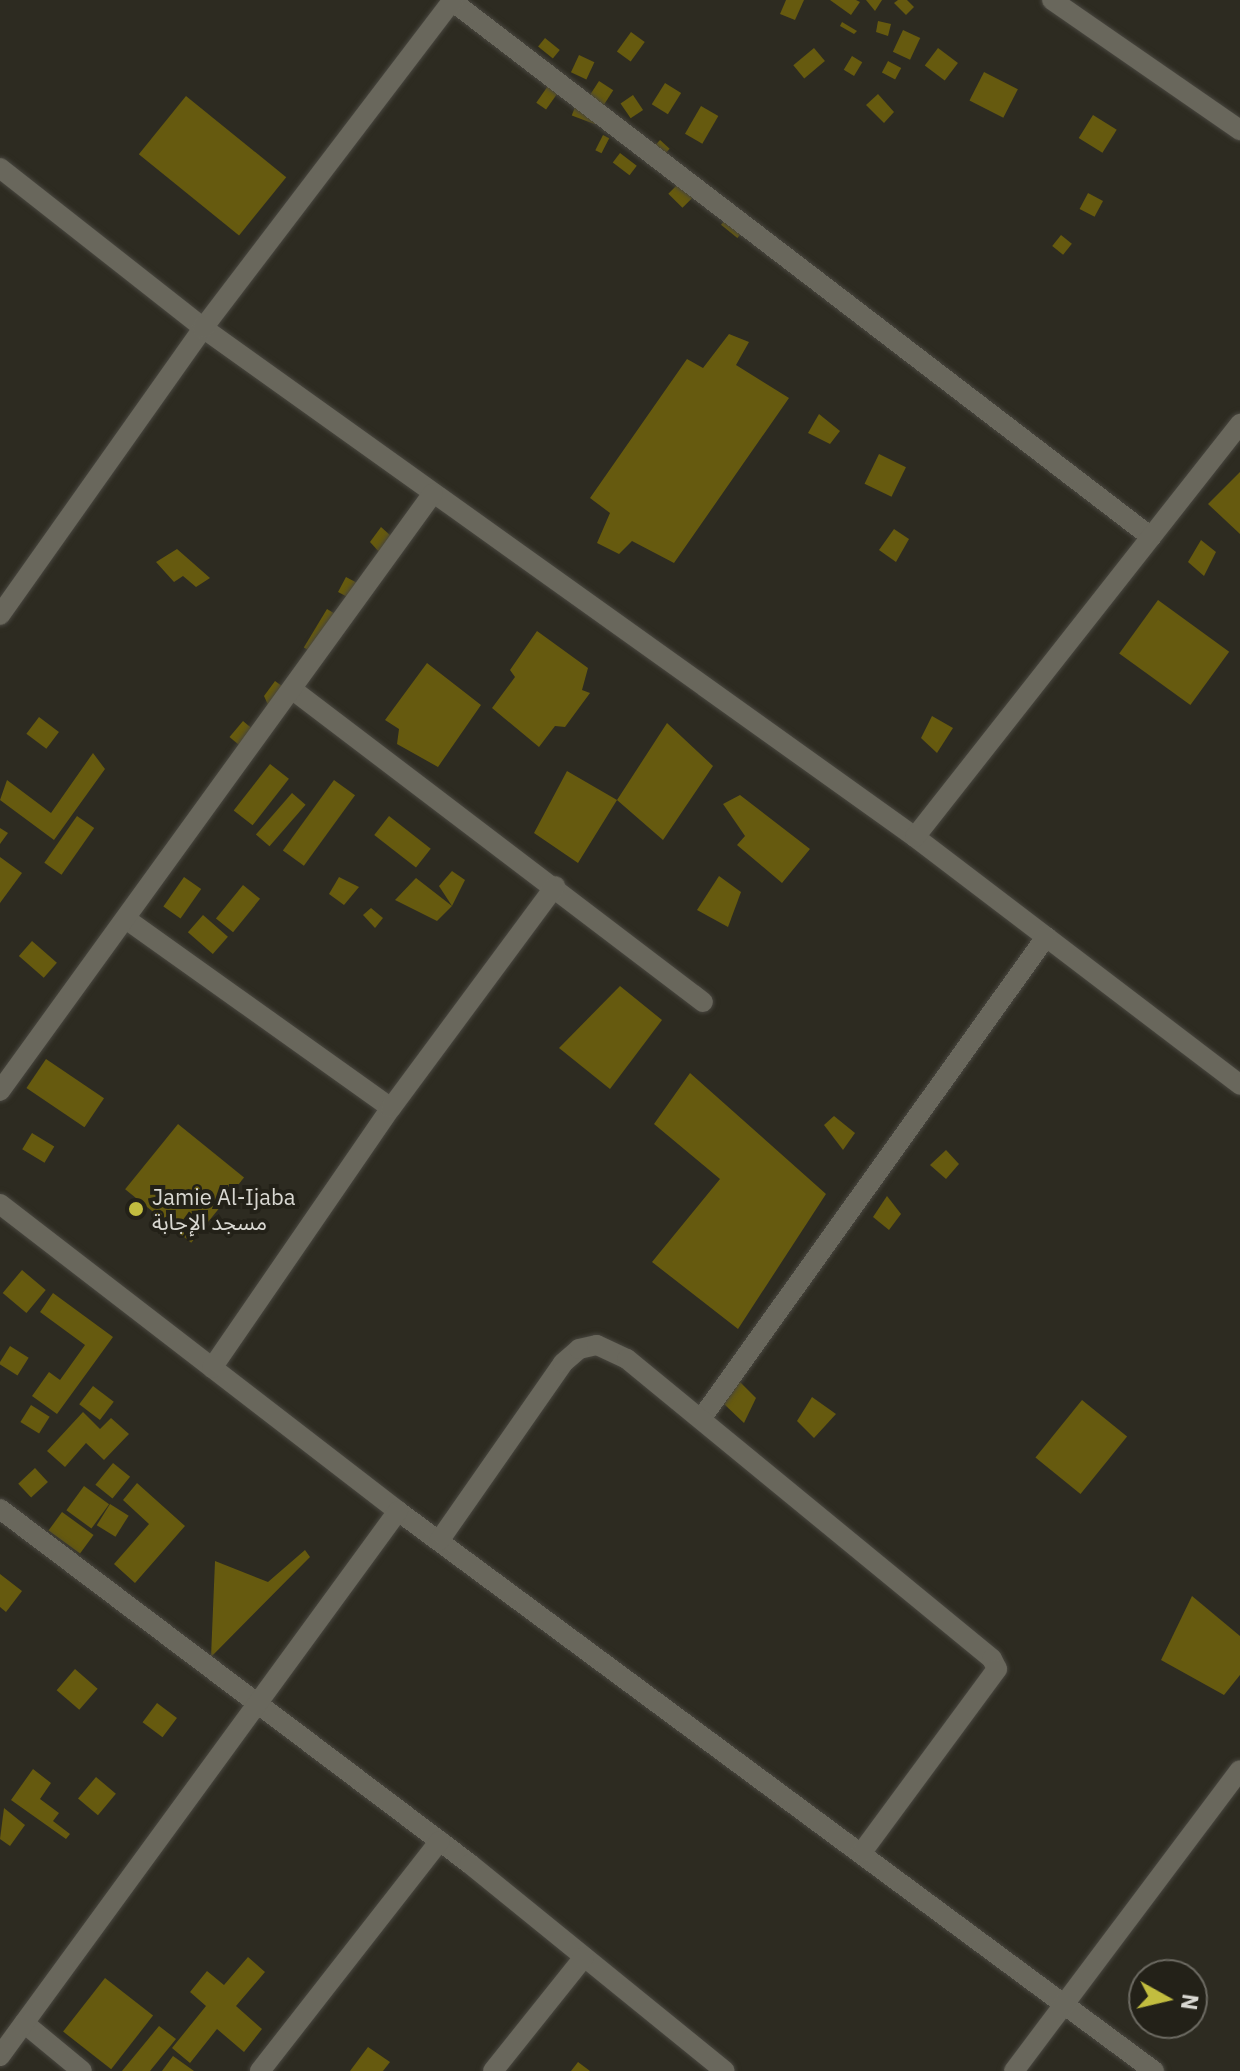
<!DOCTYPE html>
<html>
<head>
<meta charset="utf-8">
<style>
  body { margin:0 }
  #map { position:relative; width:1240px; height:2071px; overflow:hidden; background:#2d2b21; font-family:"IBM Plex Sans","Noto Sans Arabic",sans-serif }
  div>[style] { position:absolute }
  .building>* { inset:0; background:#665a0f; transform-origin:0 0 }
  .roads { filter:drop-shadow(0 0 2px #48463f) drop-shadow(0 0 2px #48463f) }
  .minor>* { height:20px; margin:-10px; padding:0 10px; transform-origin:10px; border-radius:10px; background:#69675c }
  .dots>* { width:22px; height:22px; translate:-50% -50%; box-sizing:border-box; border:4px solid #232118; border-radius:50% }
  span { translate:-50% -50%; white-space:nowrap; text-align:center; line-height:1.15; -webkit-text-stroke:8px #232118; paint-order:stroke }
  .poi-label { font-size:22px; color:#d9d8d2 }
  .left { translate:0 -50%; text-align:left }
  .north { position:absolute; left:1128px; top:1959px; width:80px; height:80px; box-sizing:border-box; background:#232118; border:2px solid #6c6a62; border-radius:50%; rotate:98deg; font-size:22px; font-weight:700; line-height:32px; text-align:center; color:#d9d8d2 }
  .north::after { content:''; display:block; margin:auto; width:28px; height:36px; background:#c2bd3f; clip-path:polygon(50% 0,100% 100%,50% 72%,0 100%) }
</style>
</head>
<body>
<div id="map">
  <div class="building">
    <i style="clip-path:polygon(786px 0,804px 0,795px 20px,780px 14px)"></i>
    <i style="clip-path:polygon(830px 0,856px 0,860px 2px,851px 15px)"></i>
    <i style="clip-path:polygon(866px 0,882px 0,875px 11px)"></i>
    <i style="clip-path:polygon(898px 0,907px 0,914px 7px,906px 15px,894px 3px)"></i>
    <i style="clip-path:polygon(878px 21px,891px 24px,888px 36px,876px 32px)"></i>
    <i style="clip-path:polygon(842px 22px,857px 31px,854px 34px,840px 26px)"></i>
    <i style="left:903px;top:30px;width:19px;height:24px;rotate:25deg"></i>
    <i style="left:631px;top:32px;width:17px;height:24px;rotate:36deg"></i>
    <i style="left:545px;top:38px;width:19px;height:11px;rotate:39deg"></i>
    <i style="left:814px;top:48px;width:17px;height:27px;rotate:50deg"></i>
    <i style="left:938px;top:48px;width:25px;height:22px;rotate:37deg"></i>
    <i style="left:579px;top:55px;width:17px;height:19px;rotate:25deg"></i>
    <i style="left:852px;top:56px;width:12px;height:16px;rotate:31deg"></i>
    <i style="left:888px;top:61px;width:15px;height:13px;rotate:28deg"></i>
    <i style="left:984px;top:72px;width:38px;height:32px;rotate:27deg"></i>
    <i style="left:599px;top:81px;width:17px;height:24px;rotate:33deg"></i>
    <i style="left:550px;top:83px;width:12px;height:24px;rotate:35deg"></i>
    <i style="left:665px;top:83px;width:19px;height:25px;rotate:32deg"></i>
    <i style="clip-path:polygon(878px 94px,894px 112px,884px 123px,866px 105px)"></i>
    <i style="left:633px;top:95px;width:18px;height:15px;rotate:56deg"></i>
    <i style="left:186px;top:96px;width:129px;height:75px;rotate:39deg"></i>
    <i style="left:701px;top:106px;width:20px;height:32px;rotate:30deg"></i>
    <i style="left:575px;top:107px;width:25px;height:9px;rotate:21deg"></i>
    <i style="left:1093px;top:115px;width:28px;height:27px;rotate:32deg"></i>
    <i style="left:603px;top:135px;width:7px;height:17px;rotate:27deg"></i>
    <i style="left:660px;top:140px;width:13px;height:18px;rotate:42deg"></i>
    <i style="left:620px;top:153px;width:21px;height:12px;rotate:37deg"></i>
    <i style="left:686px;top:176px;width:20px;height:25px;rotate:45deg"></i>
    <i style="left:1088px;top:193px;width:17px;height:18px;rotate:28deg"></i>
    <i style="left:733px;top:210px;width:21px;height:19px;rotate:39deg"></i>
    <i style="left:1061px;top:235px;width:14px;height:14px;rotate:39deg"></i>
    <i style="clip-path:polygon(729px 334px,749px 342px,736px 365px,789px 398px,674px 563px,632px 541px,619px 554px,597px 543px,610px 513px,590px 498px,687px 359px,703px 368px)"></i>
    <i style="clip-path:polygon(819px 414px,840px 431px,830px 444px,808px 433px)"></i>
    <i style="left:879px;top:454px;width:30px;height:33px;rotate:26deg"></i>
    <i style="clip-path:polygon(1240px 472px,1240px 534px,1208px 504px)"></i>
    <i style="clip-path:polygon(381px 527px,391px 536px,380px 553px,370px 542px)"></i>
    <i style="clip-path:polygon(894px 529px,909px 539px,896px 562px,879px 550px)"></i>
    <i style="clip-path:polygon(1201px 540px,1216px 552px,1204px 576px,1188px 562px)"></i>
    <i style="clip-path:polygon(177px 549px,210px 578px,196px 587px,183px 576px,174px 582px,156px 562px)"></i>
    <i style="left:346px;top:577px;width:15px;height:17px;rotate:28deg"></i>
    <i style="left:1158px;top:600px;width:88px;height:66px;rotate:36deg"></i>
    <i style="left:327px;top:609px;width:12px;height:45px;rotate:31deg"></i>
    <i style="clip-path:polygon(537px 631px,588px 668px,582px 690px,590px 693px,565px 727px,555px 726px,539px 747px,492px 708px,515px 677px,510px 670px)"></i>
    <i style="clip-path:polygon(427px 663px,481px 705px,438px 767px,397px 744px,399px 729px,385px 720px)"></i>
    <i style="clip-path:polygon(275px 681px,286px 689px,269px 707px,264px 696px)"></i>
    <i style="clip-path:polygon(932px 716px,953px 728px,937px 753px,921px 738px)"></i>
    <i style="left:39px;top:717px;width:25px;height:21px;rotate:37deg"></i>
    <i style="left:243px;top:721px;width:16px;height:21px;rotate:40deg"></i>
    <i style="clip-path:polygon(667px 723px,713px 766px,663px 840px,617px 800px,578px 863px,534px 833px,567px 771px,617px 800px)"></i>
    <i style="clip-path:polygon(93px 753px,105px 769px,54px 840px,0 800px,7px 780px,51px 813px)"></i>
    <i style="left:270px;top:764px;width:24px;height:59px;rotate:38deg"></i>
    <i style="left:334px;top:780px;width:26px;height:87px;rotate:36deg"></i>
    <i style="left:292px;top:793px;width:18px;height:55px;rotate:41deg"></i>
    <i style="clip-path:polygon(740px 795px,810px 849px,782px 883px,737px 845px,745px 836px,723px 804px)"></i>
    <i style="left:77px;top:816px;width:21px;height:57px;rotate:35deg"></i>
    <i style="left:389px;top:816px;width:53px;height:24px;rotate:38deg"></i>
    <i style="clip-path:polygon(0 828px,8px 833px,0 844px)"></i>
    <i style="clip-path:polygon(0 857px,22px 873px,0 903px)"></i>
    <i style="clip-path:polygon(452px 871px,465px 880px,452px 906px,439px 886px)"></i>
    <i style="clip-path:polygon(719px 876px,741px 892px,728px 927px,697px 910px)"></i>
    <i style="left:184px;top:877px;width:21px;height:36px;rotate:35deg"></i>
    <i style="clip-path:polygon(339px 877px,359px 887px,344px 905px,329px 894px)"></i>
    <i style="clip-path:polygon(416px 878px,452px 906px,437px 921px,395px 900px)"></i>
    <i style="left:243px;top:885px;width:22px;height:43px;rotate:39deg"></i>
    <i style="clip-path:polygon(371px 908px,383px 918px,375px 928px,363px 915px)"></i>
    <i style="left:203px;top:915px;width:33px;height:23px;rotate:41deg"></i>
    <i style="left:32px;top:941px;width:33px;height:20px;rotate:41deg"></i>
    <i style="clip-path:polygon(620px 986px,662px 1020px,610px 1089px,559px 1048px)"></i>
    <i style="left:46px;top:1059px;width:70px;height:35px;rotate:34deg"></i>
    <i style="clip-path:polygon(690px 1073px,826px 1194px,738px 1329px,652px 1262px,720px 1179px,654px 1124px)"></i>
    <i style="clip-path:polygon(834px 1116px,855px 1133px,843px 1150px,824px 1125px)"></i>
    <i style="left:178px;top:1124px;width:85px;height:84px;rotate:39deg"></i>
    <i style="left:32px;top:1133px;width:26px;height:19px;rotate:31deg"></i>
    <i style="clip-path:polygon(946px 1150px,959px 1164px,946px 1179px,930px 1165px)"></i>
    <i style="clip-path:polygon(887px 1196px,901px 1214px,889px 1230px,873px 1217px)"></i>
    <i style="left:22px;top:1270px;width:31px;height:30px;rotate:40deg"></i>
    <i style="clip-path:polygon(53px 1293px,113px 1337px,57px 1414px,32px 1396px,49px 1372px,60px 1380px,85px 1345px,40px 1312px)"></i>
    <i style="left:10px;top:1346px;width:22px;height:21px;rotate:32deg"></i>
    <i style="clip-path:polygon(740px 1382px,756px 1398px,744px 1423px,724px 1404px)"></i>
    <i style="left:93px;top:1386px;width:26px;height:23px;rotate:37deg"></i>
    <i style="clip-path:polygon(812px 1397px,836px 1414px,814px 1438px,797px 1421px)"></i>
    <i style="left:1082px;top:1400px;width:58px;height:74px;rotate:39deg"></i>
    <i style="left:31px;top:1405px;width:22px;height:20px;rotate:32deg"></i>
    <i style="clip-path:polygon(83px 1412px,100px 1429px,111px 1418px,129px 1434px,104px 1460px,86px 1443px,65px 1467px,47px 1451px)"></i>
    <i style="left:113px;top:1463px;width:22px;height:28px;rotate:39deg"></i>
    <i style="left:35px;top:1468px;width:19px;height:23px;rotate:47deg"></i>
    <i style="clip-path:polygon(137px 1483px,185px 1526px,135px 1583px,114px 1564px,149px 1524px,123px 1500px)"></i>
    <i style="left:84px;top:1486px;width:31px;height:30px;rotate:36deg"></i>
    <i style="left:110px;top:1504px;width:22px;height:25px;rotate:32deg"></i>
    <i style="left:62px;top:1512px;width:39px;height:23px;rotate:36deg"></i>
    <i style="clip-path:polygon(305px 1550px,310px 1557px,211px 1657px,215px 1561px,268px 1582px)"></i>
    <i style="clip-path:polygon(0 1574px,22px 1591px,6px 1612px,0 1607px)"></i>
    <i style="clip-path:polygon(1192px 1596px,1240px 1636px,1240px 1675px,1224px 1695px,1161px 1660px)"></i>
    <i style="left:75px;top:1669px;width:30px;height:28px;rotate:41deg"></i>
    <i style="left:157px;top:1703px;width:25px;height:24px;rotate:37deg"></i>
    <i style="clip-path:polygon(33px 1769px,51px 1783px,40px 1799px,59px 1813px,53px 1821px,70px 1834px,66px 1839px,11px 1800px)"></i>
    <i style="left:96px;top:1777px;width:26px;height:28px;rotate:40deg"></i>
    <i style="clip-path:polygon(4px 1808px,25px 1825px,10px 1846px,0 1839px)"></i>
    <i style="clip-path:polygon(248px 1957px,265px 1972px,236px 2006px,262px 2029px,244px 2052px,217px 2029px,190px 2063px,172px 2048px,206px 2006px,190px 1992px,207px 1971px,224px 1985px)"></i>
    <i style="left:105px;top:1978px;width:61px;height:68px;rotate:38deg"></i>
    <i style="clip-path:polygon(159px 2026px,176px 2039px,150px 2071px,122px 2071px)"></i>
    <i style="clip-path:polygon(368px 2047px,390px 2062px,383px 2071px,350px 2071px)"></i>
    <i style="clip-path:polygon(173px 2056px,194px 2071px,162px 2071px)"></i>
    <i style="clip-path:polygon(578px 2062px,590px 2071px,571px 2071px)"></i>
  </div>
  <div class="roads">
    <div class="minor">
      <i style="left:1052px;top:0;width:229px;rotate:34.7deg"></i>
      <i style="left:452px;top:1px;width:881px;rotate:37.48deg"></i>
      <i style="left:0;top:168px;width:258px;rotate:38.2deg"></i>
      <i style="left:203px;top:328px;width:875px;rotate:35.56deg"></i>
      <i style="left:915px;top:837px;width:409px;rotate:37.3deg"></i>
      <i style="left:0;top:615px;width:352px;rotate:-54.7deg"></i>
      <i style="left:203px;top:328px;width:412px;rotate:-52.7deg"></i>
      <i style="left:293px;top:690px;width:515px;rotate:37.27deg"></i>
      <i style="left:915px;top:837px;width:526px;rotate:-51.8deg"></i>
      <i style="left:126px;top:919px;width:325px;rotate:35.5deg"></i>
      <i style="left:0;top:1091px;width:738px;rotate:-54.09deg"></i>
      <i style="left:0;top:1204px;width:503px;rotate:37.65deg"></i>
      <i style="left:398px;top:1511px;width:941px;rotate:36.53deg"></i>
      <i style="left:212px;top:1368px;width:316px;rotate:-55.5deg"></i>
      <i style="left:391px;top:1108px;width:276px;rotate:-53.5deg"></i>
      <i style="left:701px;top:1419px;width:593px;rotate:-54.41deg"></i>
      <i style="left:0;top:1509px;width:589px;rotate:37.06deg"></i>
      <i style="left:470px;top:1864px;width:328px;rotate:39.1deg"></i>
      <i style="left:439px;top:1541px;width:217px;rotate:-55.1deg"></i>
      <i style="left:563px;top:1363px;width:21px;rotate:-41deg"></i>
      <i style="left:579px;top:1349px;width:18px;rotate:-13deg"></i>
      <i style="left:597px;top:1345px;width:33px;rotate:25deg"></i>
      <i style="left:627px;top:1359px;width:472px;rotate:39.4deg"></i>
      <i style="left:992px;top:1659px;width:11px;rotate:63deg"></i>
      <i style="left:997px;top:1669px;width:227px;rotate:126.4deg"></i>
      <i style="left:24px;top:2023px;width:75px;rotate:39.6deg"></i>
      <i style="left:0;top:2056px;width:675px;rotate:-53.86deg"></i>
      <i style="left:260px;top:2071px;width:292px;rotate:-52deg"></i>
      <i style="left:493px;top:2071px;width:146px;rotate:-51.4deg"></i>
      <i style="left:1014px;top:2071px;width:376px;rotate:-53.1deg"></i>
    </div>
  </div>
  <div class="dots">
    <i style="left:136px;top:1209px;background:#c2bd3f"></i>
  </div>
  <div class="poi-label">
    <span class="left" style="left:152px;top:1209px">Jamie Al-Ijaba<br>مسجد الإجابة</span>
  </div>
  <div class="north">N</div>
</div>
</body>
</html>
